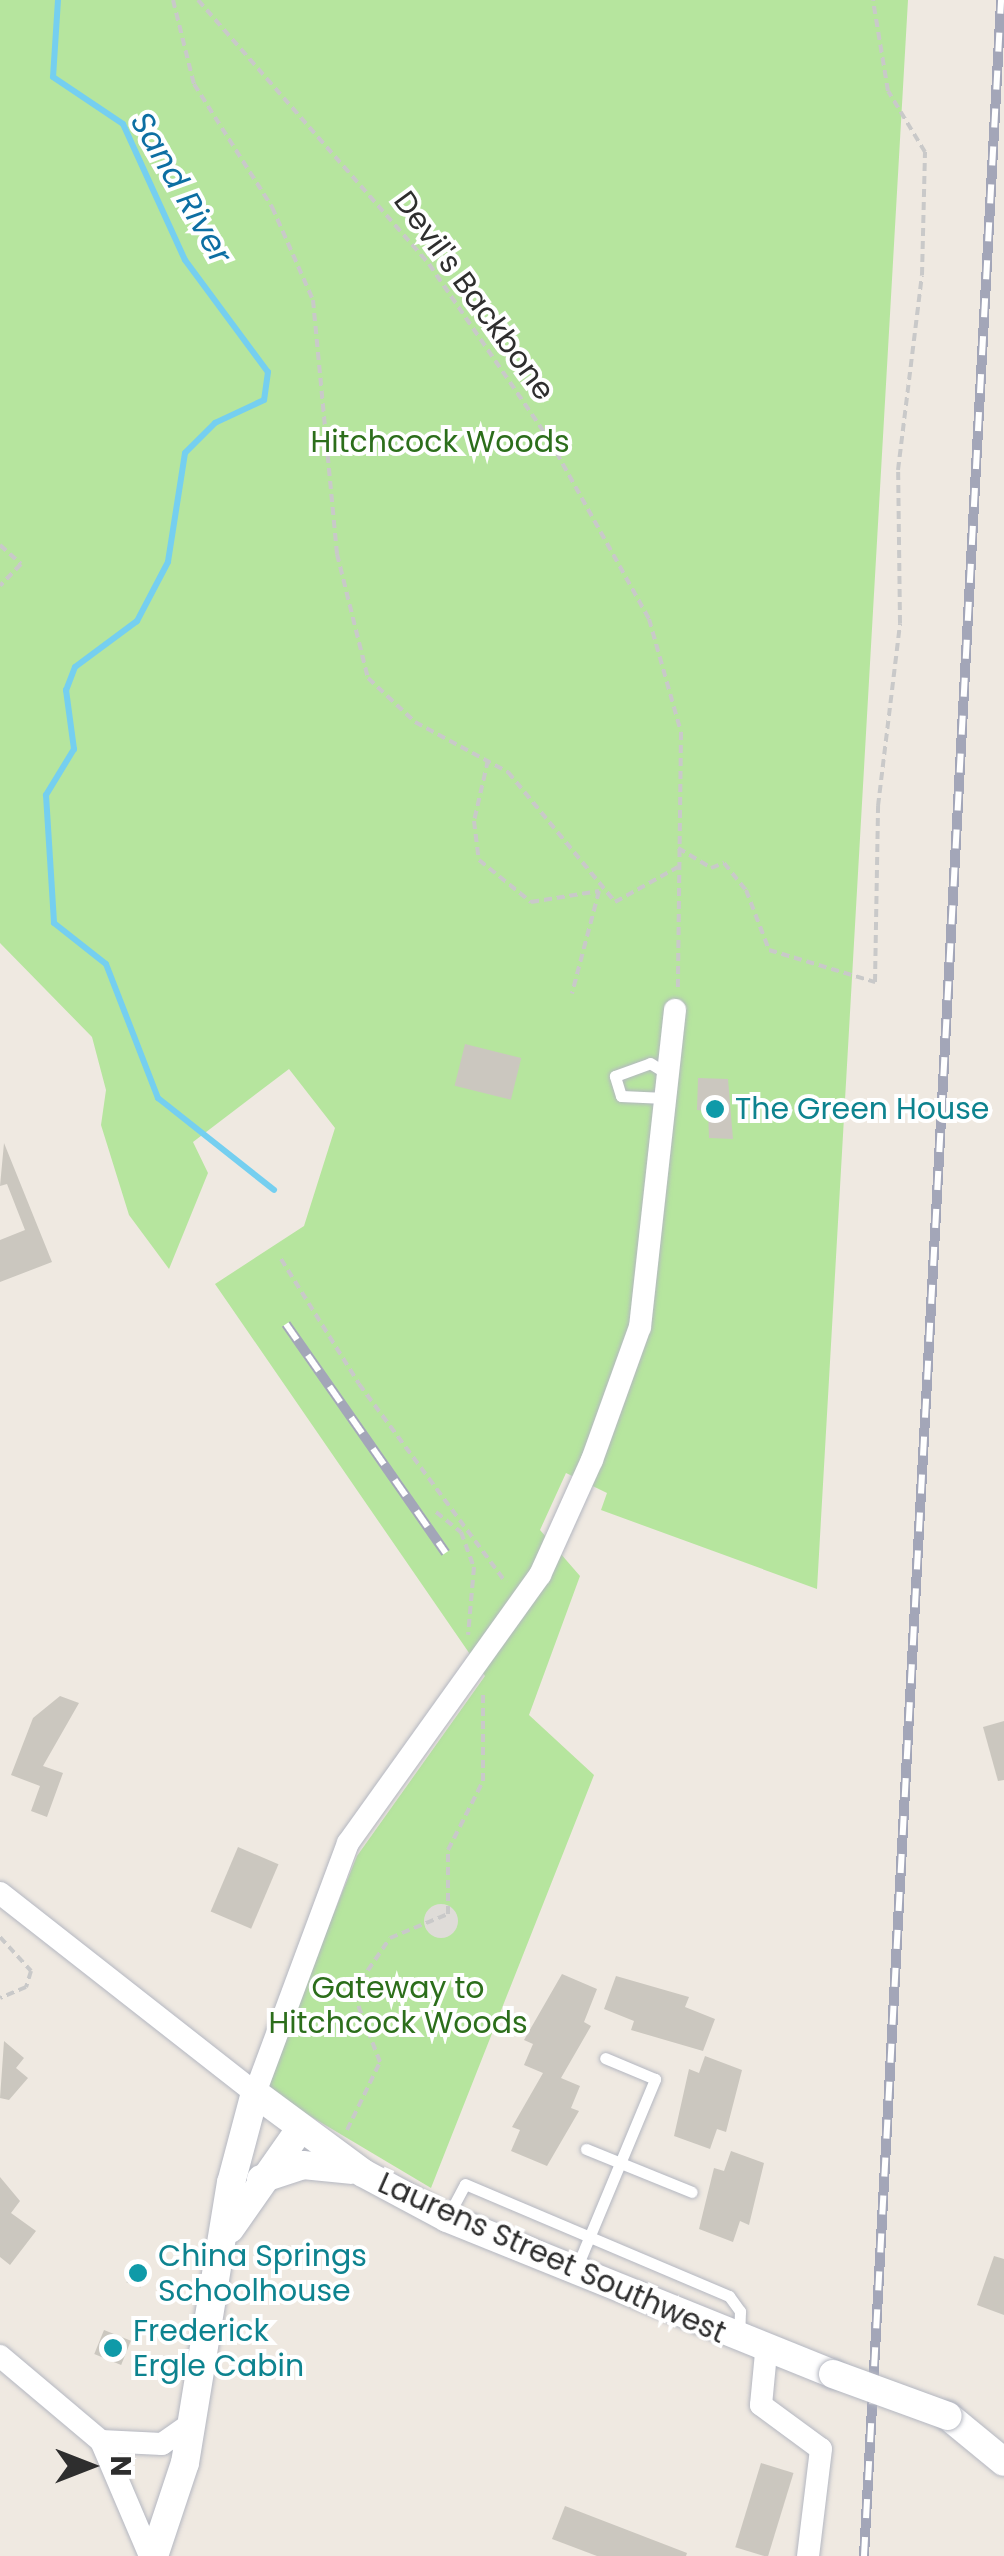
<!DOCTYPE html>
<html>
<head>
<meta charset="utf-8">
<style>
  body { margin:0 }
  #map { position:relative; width:1004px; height:2556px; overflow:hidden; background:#efe9e1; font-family:Poppins,sans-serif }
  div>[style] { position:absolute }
  .green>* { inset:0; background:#b6e59e }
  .plaza>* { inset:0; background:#dfdcd8 }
  .round { border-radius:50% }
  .stream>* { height:6px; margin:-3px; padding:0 3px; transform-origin:3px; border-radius:3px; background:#75cff0 }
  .building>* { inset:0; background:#cbc7bf; transform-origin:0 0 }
  .path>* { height:4px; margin-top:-2px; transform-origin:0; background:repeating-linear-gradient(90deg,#c9c9c9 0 8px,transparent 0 13px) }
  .roads { filter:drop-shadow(0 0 2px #b4b7c1) drop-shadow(0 0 2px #b4b7c1) }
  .service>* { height:11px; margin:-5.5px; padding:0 5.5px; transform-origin:5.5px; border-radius:5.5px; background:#fff }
  .minor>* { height:22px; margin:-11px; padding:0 11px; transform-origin:11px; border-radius:11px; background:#fff }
  .tertiary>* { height:28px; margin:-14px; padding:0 14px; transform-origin:14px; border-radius:14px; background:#fff }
  .rail>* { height:10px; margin-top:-5px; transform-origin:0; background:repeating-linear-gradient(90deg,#fff 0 19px,#a3a6b8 0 38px); box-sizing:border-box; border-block:2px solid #a3a6b8 }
  .bridges { filter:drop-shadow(0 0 2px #b4b7c1) drop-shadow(0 0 2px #b4b7c1) }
  .tertiary-bridge>* { height:28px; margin:-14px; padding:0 14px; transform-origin:14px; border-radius:14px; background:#fff }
  .dots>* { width:28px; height:28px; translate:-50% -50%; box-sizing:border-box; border:5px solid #fff; border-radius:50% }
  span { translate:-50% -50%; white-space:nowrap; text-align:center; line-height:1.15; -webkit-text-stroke:8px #fff; paint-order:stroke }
  .street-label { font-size:30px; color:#2e2e2e }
  .park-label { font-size:30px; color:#2c6e1b }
  .culture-label { font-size:30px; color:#0d838f }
  .left { translate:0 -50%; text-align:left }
  .water-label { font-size:32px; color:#0d6fa3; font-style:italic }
  .north { position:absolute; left:40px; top:2416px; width:100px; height:100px; -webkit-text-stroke:8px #fff; paint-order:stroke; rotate:90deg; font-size:28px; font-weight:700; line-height:40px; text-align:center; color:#2e2e2e }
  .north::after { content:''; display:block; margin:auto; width:35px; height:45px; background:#2e2e2e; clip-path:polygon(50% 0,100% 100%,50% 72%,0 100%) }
</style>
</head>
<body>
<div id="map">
  <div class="green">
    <i style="clip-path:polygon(0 0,908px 0,817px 1589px,601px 1510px,607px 1493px,566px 1473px,540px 1530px,580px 1576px,529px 1715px,594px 1775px,431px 2188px,263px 2088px,357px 1856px,485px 1676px,215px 1284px,304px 1226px,335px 1128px,289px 1069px,193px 1142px,208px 1173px,169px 1269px,129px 1215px,101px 1125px,106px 1090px,92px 1037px,0 943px)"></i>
  </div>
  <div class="plaza">
    <i class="round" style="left:424px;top:1904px;width:34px;height:34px"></i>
  </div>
  <div class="stream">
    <i style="left:58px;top:0;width:77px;rotate:93.7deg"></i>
    <i style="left:53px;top:77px;width:84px;rotate:33.9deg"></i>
    <i style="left:123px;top:124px;width:149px;rotate:65.5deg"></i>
    <i style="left:185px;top:260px;width:139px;rotate:53.5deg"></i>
    <i style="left:268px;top:372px;width:28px;rotate:98deg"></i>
    <i style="left:264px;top:400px;width:54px;rotate:154.9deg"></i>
    <i style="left:215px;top:423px;width:42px;rotate:135deg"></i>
    <i style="left:185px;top:453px;width:110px;rotate:98.9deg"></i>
    <i style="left:168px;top:562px;width:67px;rotate:117.7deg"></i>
    <i style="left:137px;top:621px;width:77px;rotate:143.4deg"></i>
    <i style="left:75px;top:667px;width:25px;rotate:111deg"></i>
    <i style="left:66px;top:690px;width:60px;rotate:82.3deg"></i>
    <i style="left:74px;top:749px;width:54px;rotate:121.3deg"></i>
    <i style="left:46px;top:795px;width:128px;rotate:86.4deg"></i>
    <i style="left:54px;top:923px;width:66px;rotate:38.3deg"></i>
    <i style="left:106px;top:964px;width:144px;rotate:68.8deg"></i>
    <i style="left:158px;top:1098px;width:148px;rotate:38.4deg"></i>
  </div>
  <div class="building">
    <i style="left:465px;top:1044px;width:58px;height:43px;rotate:14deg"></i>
    <i style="clip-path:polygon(698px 1078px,728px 1079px,733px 1139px,709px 1138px,708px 1111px,697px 1110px)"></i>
    <i style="clip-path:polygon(4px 1143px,52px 1262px,0 1282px,0 1240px,25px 1230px,7px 1184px,0 1186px)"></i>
    <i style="clip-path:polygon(60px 1696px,79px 1703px,43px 1766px,63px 1773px,47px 1817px,31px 1811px,40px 1786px,11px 1775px,33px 1718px)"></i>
    <i style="clip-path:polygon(1004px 1721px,1004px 1780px,998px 1781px,983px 1727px)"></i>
    <i style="left:238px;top:1847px;width:44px;height:70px;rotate:23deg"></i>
    <i style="clip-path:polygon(562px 1974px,597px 1989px,584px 2022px,591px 2026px,561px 2078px,580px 2086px,571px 2108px,579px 2111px,547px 2166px,511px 2151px,520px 2130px,512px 2127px,543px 2073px,524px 2065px,533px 2044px,524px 2040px)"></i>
    <i style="clip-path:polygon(616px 1976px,689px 1997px,685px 2007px,715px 2019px,703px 2051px,631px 2030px,634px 2021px,604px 2009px)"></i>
    <i style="clip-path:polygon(4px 2041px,24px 2058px,16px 2068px,28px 2078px,9px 2100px,0 2098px)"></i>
    <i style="clip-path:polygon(705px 2056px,742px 2070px,726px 2132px,717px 2129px,710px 2149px,674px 2136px,689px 2069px,699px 2073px)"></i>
    <i style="clip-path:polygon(731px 2151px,764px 2163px,749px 2225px,740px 2221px,733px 2242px,699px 2229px,714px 2168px,724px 2171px)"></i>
    <i style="clip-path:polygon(0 2177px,20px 2201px,11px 2213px,36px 2231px,10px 2265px,0 2257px)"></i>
    <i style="clip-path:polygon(994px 2256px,1004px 2259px,1004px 2315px,977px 2305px)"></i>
    <i style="left:135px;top:2259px;width:15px;height:25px;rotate:20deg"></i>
    <i style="left:104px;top:2330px;width:29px;height:26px;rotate:22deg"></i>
    <i style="left:761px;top:2463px;width:34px;height:88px;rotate:17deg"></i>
    <i style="clip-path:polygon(565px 2506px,687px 2553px,686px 2556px,597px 2556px,552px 2539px)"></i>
  </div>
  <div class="path">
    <i style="left:173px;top:0;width:87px;rotate:76deg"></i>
    <i style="left:194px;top:84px;width:146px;rotate:57.6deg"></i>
    <i style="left:272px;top:207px;width:102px;rotate:66.2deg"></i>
    <i style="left:313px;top:300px;width:255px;rotate:84.6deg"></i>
    <i style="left:337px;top:554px;width:128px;rotate:76deg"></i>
    <i style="left:368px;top:678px;width:64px;rotate:43.1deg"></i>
    <i style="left:415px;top:722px;width:106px;rotate:28.3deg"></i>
    <i style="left:508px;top:772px;width:168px;rotate:50.5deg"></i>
    <i style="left:615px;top:902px;width:72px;rotate:-29.1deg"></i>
    <i style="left:198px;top:0;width:351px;rotate:48.8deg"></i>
    <i style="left:429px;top:264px;width:214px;rotate:55.6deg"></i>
    <i style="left:550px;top:441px;width:204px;rotate:60.9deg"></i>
    <i style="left:649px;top:619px;width:117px;rotate:74.2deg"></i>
    <i style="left:681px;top:732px;width:258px;rotate:90.7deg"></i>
    <i style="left:0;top:545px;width:28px;rotate:42deg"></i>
    <i style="left:21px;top:564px;width:30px;rotate:134deg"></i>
    <i style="left:488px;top:760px;width:63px;rotate:102.9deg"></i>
    <i style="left:474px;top:821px;width:39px;rotate:83deg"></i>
    <i style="left:479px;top:860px;width:67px;rotate:38.9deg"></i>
    <i style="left:531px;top:902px;width:69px;rotate:-9.2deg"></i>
    <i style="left:599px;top:891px;width:106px;rotate:104.8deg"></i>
    <i style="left:678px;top:848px;width:39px;rotate:31deg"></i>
    <i style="left:711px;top:868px;width:14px;rotate:-21deg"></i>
    <i style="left:724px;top:863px;width:35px;rotate:51deg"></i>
    <i style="left:746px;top:890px;width:64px;rotate:69deg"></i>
    <i style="left:769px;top:950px;width:111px;rotate:16.8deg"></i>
    <i style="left:875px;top:982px;width:176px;rotate:-89deg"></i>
    <i style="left:878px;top:806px;width:184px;rotate:-83.1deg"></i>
    <i style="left:900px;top:623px;width:153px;rotate:-90.7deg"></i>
    <i style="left:898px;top:470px;width:196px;rotate:-83deg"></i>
    <i style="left:922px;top:275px;width:123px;rotate:-88.6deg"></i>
    <i style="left:925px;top:152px;width:71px;rotate:-121.2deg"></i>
    <i style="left:888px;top:91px;width:92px;rotate:-99.4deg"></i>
    <i style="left:281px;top:1259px;width:147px;rotate:58deg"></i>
    <i style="left:359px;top:1384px;width:247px;rotate:53.5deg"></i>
    <i style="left:436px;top:1512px;width:32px;rotate:39deg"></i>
    <i style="left:461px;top:1532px;width:37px;rotate:70deg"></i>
    <i style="left:474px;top:1567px;width:68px;rotate:95deg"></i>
    <i style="left:0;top:1937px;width:46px;rotate:47.6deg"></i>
    <i style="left:31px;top:1971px;width:17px;rotate:107deg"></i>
    <i style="left:26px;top:1987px;width:28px;rotate:157deg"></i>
    <i style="left:347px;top:2130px;width:76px;rotate:-64.1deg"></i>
    <i style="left:380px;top:2062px;width:75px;rotate:-111.1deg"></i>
    <i style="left:353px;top:1992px;width:65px;rotate:-55.6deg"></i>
    <i style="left:390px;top:1938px;width:63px;rotate:-22.5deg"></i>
    <i style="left:448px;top:1914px;width:64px;rotate:-90deg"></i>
    <i style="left:448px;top:1850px;width:77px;rotate:-63.1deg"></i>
    <i style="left:483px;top:1781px;width:87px;rotate:-90deg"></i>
  </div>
  <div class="roads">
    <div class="service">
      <i style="left:665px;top:1098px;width:44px;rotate:-177.4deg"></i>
      <i style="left:621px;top:1096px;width:21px;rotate:-107deg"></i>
      <i style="left:615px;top:1076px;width:37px;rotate:-20deg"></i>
      <i style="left:650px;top:1063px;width:19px;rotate:32deg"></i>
      <i style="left:586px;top:2149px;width:114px;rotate:22.1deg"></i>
      <i style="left:447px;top:2218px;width:38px;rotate:-62deg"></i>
      <i style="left:465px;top:2184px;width:287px;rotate:23deg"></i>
      <i style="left:729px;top:2296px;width:19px;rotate:54deg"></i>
      <i style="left:740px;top:2311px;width:26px;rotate:92deg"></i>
      <i style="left:576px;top:2269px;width:206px;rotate:-67.4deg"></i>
      <i style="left:655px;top:2079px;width:54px;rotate:-157.2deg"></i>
    </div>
    <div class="minor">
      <i style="left:0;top:1893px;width:324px;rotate:38.1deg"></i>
      <i style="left:255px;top:2093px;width:267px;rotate:-69.6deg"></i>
      <i style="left:348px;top:1843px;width:330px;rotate:-54.4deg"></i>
      <i style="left:540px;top:1575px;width:126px;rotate:-65.7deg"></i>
      <i style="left:592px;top:1460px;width:141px;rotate:-70.2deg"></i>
      <i style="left:640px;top:1327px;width:319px;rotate:-83.7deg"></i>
      <i style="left:766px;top:2353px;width:52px;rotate:95.5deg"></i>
      <i style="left:761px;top:2405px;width:74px;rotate:36.3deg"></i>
      <i style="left:821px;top:2449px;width:108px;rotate:96.9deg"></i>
      <i style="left:0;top:2356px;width:132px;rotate:40.1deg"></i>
      <i style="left:101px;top:2441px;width:125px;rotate:66.9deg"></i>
      <i style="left:101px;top:2441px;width:61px;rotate:2.8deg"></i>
      <i style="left:162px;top:2444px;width:37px;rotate:-35deg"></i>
    </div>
    <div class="tertiary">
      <i style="left:261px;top:2179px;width:44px;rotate:-18.4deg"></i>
      <i style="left:303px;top:2165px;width:48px;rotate:5.9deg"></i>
      <i style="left:230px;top:2229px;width:122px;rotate:-55deg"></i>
      <i style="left:948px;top:2416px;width:72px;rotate:39.4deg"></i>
      <i style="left:154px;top:2556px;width:98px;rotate:-71.6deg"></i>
      <i style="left:185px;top:2463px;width:284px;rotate:-80.7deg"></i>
      <i style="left:231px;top:2183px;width:93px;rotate:-75.1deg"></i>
      <i style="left:255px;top:2093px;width:134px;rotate:36.5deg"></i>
      <i style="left:363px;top:2173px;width:95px;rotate:28.2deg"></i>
      <i style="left:447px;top:2218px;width:416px;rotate:22deg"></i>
    </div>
  </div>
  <div class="rail">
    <i style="left:286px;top:1324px;width:279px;rotate:55.1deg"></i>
    <i style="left:864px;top:2556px;width:2560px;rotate:-86.93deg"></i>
  </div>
  <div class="bridges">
    <div class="tertiary-bridge">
      <i style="left:833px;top:2374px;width:122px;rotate:20.1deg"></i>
    </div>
  </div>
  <div class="dots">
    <i style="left:715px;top:1109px;background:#0f9aa8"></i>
    <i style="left:138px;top:2273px;background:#0f9aa8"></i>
    <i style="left:113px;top:2348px;background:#0f9aa8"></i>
  </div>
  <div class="street-label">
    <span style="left:474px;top:296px;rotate:54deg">Devil's Backbone</span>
    <span style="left:552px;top:2258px;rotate:24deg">Laurens Street Southwest</span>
  </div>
  <div class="park-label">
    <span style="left:440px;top:442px">Hitchcock Woods</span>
    <span style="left:398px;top:2005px">Gateway to<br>Hitchcock Woods</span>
  </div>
  <div class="culture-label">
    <span class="left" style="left:735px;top:1109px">The Green House</span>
    <span class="left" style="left:158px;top:2273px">China Springs<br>Schoolhouse</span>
    <span class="left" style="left:133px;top:2348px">Frederick<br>Ergle Cabin</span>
  </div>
  <div class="water-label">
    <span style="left:181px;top:188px;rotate:60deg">Sand River</span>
  </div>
  <div class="north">N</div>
</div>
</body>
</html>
